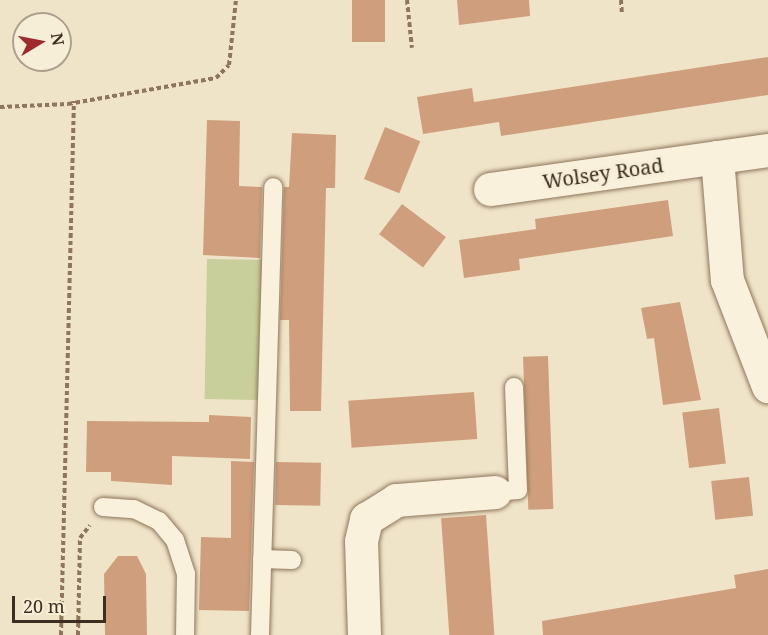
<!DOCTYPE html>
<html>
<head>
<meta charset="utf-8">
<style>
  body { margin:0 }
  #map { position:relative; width:768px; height:635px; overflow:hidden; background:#f0e4c8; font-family:"Noto Serif",serif }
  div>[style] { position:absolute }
  .green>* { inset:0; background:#c9cf9b; transform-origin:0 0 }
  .building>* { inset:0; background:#cf9f7d; transform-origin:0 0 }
  .path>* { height:4px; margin-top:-2px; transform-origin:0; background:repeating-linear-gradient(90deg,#8d765c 0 4.5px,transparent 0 7.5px) }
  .roads { filter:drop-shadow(0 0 2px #8d765c) drop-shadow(0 0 2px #8d765c) }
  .service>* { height:18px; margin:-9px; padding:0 9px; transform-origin:9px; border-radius:9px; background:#faf1dc }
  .minor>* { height:33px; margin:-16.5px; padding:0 16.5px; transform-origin:16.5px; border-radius:16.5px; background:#faf1dc }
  span { translate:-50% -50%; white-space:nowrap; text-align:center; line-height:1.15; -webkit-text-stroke:6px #f7eed8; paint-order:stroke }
  .street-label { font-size:20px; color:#3d2e20 }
  .north { position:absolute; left:12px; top:12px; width:60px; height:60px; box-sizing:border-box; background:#f7eed8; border:2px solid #ada18e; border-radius:50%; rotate:80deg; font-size:16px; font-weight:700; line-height:24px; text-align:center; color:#3d2e20 }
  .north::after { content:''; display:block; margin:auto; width:21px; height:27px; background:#9e2a2b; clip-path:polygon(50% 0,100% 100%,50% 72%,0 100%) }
  .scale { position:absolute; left:12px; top:596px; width:94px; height:27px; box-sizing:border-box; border:3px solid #3d2e20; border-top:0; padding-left:8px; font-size:18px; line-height:21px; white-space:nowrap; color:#3d2e20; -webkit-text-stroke:4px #f7eed8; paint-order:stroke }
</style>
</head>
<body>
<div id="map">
  <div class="green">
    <i style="left:207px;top:259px;width:57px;height:140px;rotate:1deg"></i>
  </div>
  <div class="building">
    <i style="left:352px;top:0;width:33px;height:42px"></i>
    <i style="clip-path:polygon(457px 0,529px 0,530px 16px,459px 25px)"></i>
    <i style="clip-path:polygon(768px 57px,768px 95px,501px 136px,499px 122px,423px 134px,417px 97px,472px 88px,474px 102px)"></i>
    <i style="clip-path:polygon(207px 120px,240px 121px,239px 186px,262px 187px,260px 258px,203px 255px)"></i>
    <i style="left:385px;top:127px;width:38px;height:56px;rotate:22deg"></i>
    <i style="clip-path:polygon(292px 133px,336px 135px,335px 188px,326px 188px,321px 411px,290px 411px,289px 320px,280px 320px,284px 187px,289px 187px)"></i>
    <i style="clip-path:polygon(668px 200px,673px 236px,519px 259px,520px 270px,464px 278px,459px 240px,536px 229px,535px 219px)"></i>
    <i style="left:402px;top:204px;width:55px;height:38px;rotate:37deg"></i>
    <i style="clip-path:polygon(680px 302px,701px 400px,663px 405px,654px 338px,647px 339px,641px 308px)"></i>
    <i style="left:548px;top:356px;width:153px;height:25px;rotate:88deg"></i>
    <i style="left:474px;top:392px;width:47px;height:126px;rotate:86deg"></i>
    <i style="left:719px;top:408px;width:56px;height:37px;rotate:83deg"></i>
    <i style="clip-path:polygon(209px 415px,251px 417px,250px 459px,172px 456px,172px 485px,111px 481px,111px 472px,86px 472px,87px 421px,209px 422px)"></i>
    <i style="clip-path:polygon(231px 461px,254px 462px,249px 611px,199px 610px,201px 537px,231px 538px)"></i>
    <i style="left:276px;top:462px;width:45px;height:43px;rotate:1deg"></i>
    <i style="left:749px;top:477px;width:39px;height:38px;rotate:84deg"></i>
    <i style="left:486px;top:515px;width:120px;height:45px;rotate:86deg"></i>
    <i style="clip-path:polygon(118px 556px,137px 556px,146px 574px,147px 635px,105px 635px,104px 574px)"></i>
    <i style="clip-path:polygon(768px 569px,768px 635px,543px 635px,542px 621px,736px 588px,734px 575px)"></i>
  </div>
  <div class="path">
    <i style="left:407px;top:0;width:48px;rotate:84.1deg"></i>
    <i style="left:621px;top:0;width:14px;rotate:86deg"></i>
    <i style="left:0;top:107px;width:68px;rotate:-2.5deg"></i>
    <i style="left:68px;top:104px;width:150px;rotate:-10deg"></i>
    <i style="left:216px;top:78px;width:18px;rotate:-45deg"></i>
    <i style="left:229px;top:65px;width:65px;rotate:-83.9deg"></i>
    <i style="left:61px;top:635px;width:534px;rotate:-88.61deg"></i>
    <i style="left:78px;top:635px;width:97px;rotate:-88.8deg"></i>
    <i style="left:80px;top:538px;width:16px;rotate:-52deg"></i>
  </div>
  <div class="roads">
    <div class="service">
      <i style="left:495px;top:492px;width:23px;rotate:-5deg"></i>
      <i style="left:518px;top:490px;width:103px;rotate:-92.2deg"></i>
      <i style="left:103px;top:507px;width:31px;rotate:4deg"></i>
      <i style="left:134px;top:509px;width:28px;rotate:26deg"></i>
      <i style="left:159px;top:521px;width:25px;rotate:50deg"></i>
      <i style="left:175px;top:540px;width:36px;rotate:72deg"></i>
      <i style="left:186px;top:574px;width:61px;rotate:90.9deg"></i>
      <i style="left:262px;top:559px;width:30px;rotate:2deg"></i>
      <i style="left:260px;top:635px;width:448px;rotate:-88.3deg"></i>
    </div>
    <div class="minor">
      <i style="left:717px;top:157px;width:123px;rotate:85.4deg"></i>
      <i style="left:727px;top:280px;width:114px;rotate:68.9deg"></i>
      <i style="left:490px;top:189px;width:281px;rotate:-8deg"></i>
      <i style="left:364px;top:635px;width:94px;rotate:-91.8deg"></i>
      <i style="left:361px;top:541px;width:23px;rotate:-77deg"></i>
      <i style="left:366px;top:519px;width:36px;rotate:-32deg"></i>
      <i style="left:396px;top:500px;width:99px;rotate:-4.6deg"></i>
    </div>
  </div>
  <div class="street-label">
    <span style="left:603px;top:173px;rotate:-8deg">Wolsey Road</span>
  </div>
  <div class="north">N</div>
  <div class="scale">20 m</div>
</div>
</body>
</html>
